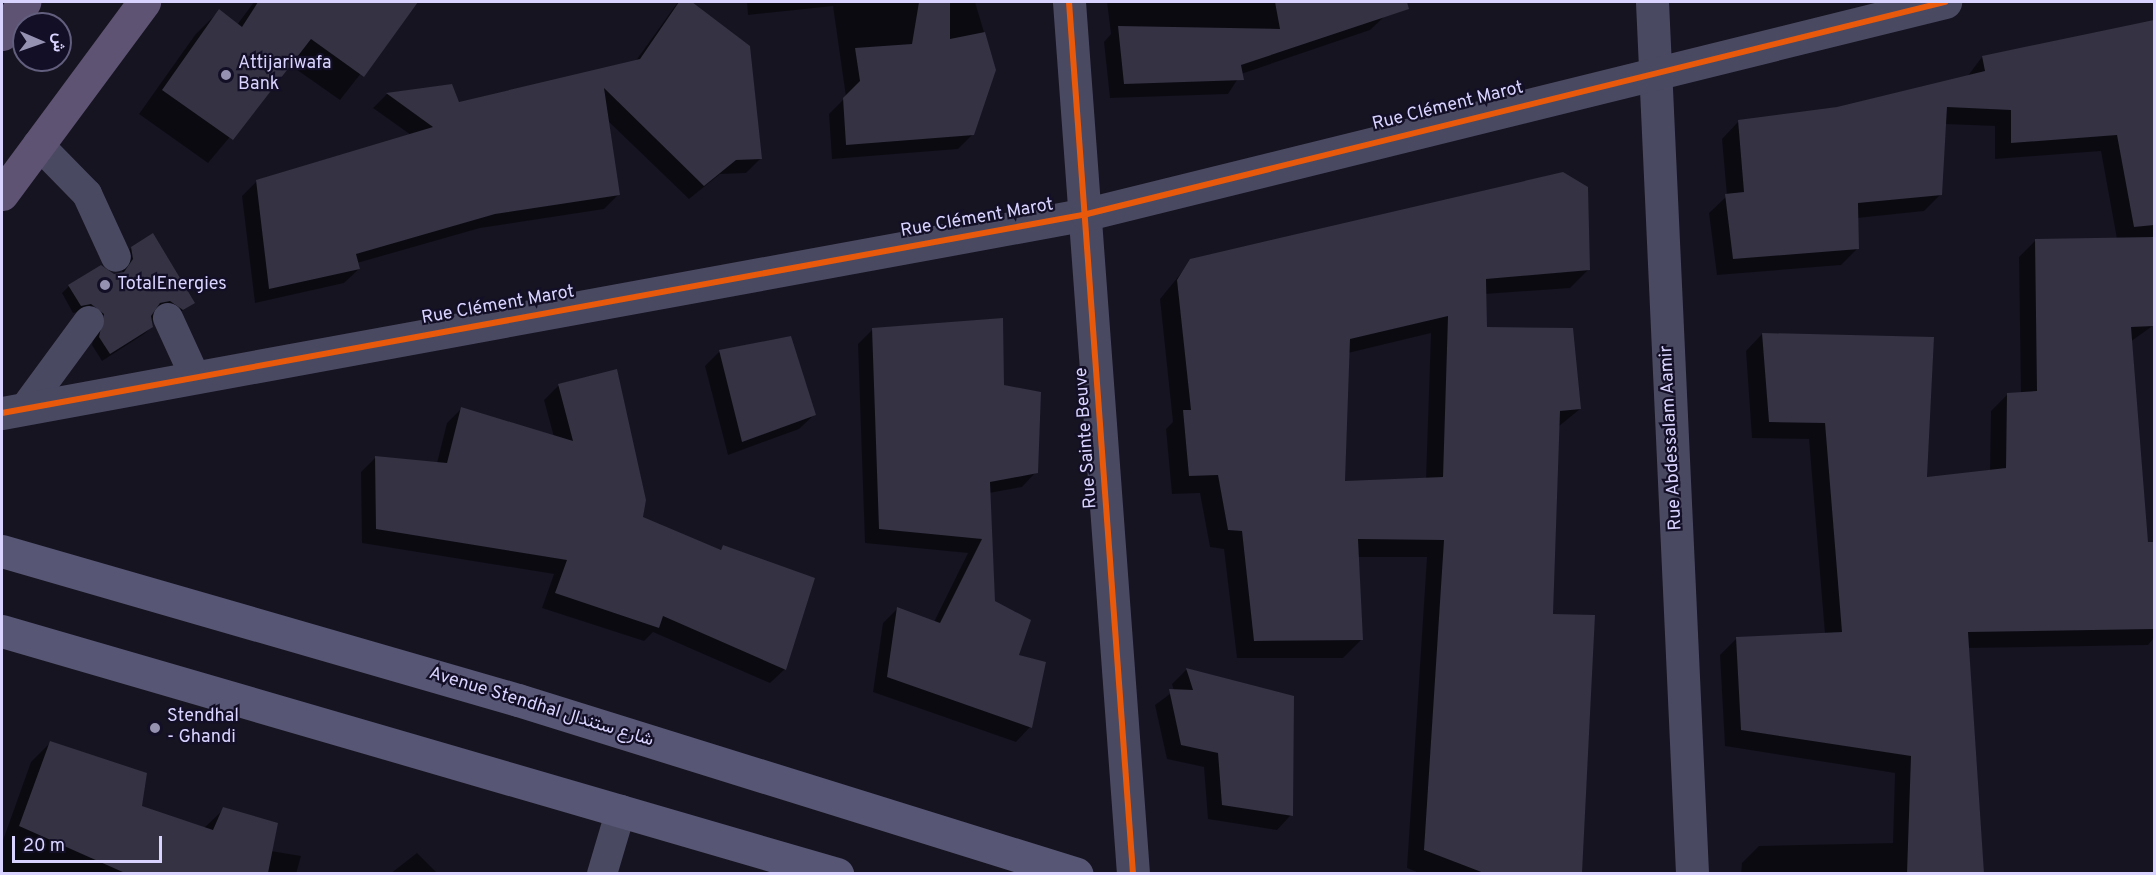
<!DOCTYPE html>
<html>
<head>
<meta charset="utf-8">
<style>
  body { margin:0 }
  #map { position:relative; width:2156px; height:875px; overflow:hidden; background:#161421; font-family:Overpass,Vazirmatn,sans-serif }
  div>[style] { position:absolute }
  .shadow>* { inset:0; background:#0007 }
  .building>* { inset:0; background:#343243 }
  .lane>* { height:30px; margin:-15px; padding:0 15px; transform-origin:15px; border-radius:15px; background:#4a4962 }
  .street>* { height:33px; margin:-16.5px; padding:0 16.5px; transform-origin:16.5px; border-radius:16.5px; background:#4a4962 }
  .secondary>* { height:33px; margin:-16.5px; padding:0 16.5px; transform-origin:16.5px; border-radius:16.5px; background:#575674 }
  .primary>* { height:33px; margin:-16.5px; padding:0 16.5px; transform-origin:16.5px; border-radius:16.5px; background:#5e5373 }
  .cycleway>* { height:6px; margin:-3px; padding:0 3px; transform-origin:3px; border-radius:3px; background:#e8590c }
  .dots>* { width:16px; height:16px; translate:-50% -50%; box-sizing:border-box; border:3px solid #130f26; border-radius:50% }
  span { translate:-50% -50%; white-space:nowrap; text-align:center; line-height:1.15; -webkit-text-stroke:4.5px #130f26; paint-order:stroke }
  .poi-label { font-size:18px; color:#d9d4ff }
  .left { translate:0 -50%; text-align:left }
  .street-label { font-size:18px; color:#d9d4ff }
  .frame { position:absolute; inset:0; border:3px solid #d9d4ff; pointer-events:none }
  .north { position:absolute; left:12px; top:12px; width:60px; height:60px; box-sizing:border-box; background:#130f26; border:2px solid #625e7d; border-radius:50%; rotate:92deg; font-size:16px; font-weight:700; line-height:24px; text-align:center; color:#d9d4ff }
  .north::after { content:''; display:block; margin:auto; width:21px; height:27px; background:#9591b1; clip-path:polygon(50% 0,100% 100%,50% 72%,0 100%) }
  .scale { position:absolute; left:12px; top:836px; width:150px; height:27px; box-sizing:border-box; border:3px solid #d9d4ff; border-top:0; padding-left:8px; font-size:18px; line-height:21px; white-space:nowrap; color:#d9d4ff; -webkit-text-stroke:4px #130f26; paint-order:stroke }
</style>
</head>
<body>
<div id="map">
  <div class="shadow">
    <i style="clip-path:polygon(254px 2px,417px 2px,340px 100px,290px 65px,208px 163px,139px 114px,195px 35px,219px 11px,237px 25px)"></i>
    <i style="clip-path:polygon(678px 2px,690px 2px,748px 47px,761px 158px,746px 173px,720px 174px,689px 199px,607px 120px,619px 194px,604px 209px,480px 228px,357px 263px,359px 269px,344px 283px,255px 303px,242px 196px,257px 181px,411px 135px,373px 108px,387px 94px,451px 86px,458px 104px,635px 62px)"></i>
    <i style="clip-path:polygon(747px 2px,975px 2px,995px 69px,973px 134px,958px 149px,832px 159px,829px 114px,846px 97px,833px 6px,748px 15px)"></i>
    <i style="clip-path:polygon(1107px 2px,1381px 2px,1385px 16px,1370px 30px,1241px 74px,1228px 94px,1110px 98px,1104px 42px,1111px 34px)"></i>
    <i style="clip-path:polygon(2154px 22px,2154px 325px,2130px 342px,2147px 543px,2154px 543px,2154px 638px,2148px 645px,1967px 648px,1983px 874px,1741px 874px,1742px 863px,1759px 846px,1893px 843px,1895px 773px,1725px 746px,1720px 655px,1737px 638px,1825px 634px,1809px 439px,1752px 438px,1746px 351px,1762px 334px,1925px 479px,1990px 471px,1991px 411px,2008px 394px,2021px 394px,2019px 257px,2036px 240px,2117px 239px,2101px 151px,1995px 159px,1995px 126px,1944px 124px,1941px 194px,1924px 211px,1857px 218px,1858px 248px,1841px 265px,1717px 275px,1709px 213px,1727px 196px,1722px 139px,1738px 122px,1837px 108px,1967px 77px,1982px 57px)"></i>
    <i style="clip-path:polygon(131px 248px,193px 303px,175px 316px,154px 309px,152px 327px,144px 334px,102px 361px,92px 345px,98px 321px,84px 311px,73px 313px,62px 293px,69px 286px,122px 274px,124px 256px)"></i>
    <i style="clip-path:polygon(evenodd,1191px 261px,1588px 270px,1570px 288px,1485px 294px,1486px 328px,1580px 409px,1558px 427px,1552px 615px,1593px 616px,1580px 874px,1422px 874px,1407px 868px,1427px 557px,1358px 557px,1361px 640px,1343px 658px,1237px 658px,1224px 549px,1210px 547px,1200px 493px,1172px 494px,1166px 429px,1173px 422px,1160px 299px,1191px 261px,1431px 333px,1426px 479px,1344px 482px,1348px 353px,1431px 333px)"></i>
    <i style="clip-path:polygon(872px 330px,1003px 386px,1036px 472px,1022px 487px,989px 493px,993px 602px,1017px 656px,1045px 663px,1030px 727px,1016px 742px,873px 692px,883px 623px,897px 609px,934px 622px,968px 553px,865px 543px,858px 344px)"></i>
    <i style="clip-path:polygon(720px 351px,814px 415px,799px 429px,728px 455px,705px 366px)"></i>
    <i style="clip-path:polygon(559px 385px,641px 518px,719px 551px,723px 547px,785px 669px,770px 683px,653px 632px,644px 641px,542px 608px,554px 574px,362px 543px,361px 472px,375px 458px,437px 463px,447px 423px,461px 409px,554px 437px,544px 400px)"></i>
    <i style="clip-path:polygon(1186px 670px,1293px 697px,1291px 815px,1277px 830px,1208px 819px,1204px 767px,1167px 759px,1155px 705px,1174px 691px,1172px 684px)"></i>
    <i style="clip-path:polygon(51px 742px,140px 807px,204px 828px,224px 809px,271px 851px,301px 856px,296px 874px,2px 874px,2px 843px,31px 762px)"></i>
    <i style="clip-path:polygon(417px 853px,438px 874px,390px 874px)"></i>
  </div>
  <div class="building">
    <i style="clip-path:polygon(258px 2px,418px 2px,364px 77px,311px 39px,233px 140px,162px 90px,219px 9px,242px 27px)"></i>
    <i style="clip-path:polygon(679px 2px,692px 2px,750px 46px,762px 159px,736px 160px,704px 186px,604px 88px,620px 195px,495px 214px,356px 254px,360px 269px,269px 289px,256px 180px,433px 127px,386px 93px,452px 84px,459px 102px,640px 59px)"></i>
    <i style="clip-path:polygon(919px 2px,950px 2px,950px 39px,985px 32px,996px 70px,974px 135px,846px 145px,843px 98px,860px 81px,855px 48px,912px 44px)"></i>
    <i style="clip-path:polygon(1275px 2px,1407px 2px,1409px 9px,1241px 65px,1244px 80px,1124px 84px,1118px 26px,1280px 29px)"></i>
    <i style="clip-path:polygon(2154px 20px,2154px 225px,2134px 227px,2117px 135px,2011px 143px,2011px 110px,1947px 107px,1942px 195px,1858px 203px,1859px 249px,1733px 259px,1725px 194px,1744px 192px,1738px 120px,1837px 107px,1985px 71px,1982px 56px)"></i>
    <i style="clip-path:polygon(evenodd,1563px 172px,1588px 187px,1590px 270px,1486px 279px,1487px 327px,1573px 328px,1581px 409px,1560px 411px,1553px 614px,1595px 615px,1582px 873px,1484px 873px,1424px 850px,1444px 540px,1358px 539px,1363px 640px,1254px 641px,1242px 531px,1228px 530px,1218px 475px,1189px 476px,1183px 410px,1191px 410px,1177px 280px,1190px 259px,1563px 172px,1448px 316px,1443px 477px,1345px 481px,1350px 339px,1448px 316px)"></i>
    <i style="clip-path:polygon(153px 233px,195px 303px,183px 310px,170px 301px,160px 303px,151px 316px,153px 327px,110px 354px,99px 337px,104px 314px,91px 304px,81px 306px,68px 285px,101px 265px,114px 274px,124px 272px,133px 259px,131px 247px)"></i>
    <i style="clip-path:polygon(2154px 237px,2154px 326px,2131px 327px,2148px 542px,2154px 542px,2154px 629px,1968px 632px,1984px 873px,1907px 873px,1911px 756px,1741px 730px,1736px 637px,1842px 632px,1825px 423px,1769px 422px,1762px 333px,1934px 337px,1927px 477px,2006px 468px,2007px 393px,2037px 391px,2035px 239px)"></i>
    <i style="clip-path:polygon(1003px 318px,1004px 385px,1041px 392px,1038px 473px,990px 482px,995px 601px,1031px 620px,1019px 655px,1046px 662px,1032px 728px,887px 677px,897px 607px,940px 623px,982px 539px,879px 529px,872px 328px)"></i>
    <i style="clip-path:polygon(791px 336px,816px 415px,742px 442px,719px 350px)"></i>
    <i style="clip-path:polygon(617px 369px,646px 500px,643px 517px,721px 550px,723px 545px,815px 578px,786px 670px,663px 616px,659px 628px,555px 593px,567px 560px,376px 529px,375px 456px,447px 463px,461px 407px,573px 441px,558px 384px)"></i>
    <i style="clip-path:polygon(1186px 668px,1294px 696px,1293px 816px,1222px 805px,1218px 753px,1181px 745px,1169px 689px,1193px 690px)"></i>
    <i style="clip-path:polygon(50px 741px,147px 773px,142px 806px,213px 830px,223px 807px,278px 823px,268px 873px,125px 873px,19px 826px)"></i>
  </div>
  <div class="lane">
    <i style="left:38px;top:144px;width:70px;rotate:45.6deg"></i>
    <i style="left:87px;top:194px;width:69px;rotate:65.3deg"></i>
    <i style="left:168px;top:318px;width:65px;rotate:65.4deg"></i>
    <i style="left:25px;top:408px;width:108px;rotate:-53.7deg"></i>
    <i style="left:602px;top:874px;width:67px;rotate:-73.5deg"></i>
  </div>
  <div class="street">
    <i style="left:1069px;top:2px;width:874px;rotate:85.8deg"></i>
    <i style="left:1652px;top:2px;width:873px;rotate:87.37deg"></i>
    <i style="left:2px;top:413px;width:1103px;rotate:-10.39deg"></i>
    <i style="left:1087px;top:214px;width:884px;rotate:-13.88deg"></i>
  </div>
  <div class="secondary">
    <i style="left:2px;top:551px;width:537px;rotate:16.11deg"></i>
    <i style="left:518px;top:700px;width:585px;rotate:17.29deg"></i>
    <i style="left:2px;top:631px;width:870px;rotate:16.23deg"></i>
  </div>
  <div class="primary">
    <i style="left:2px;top:34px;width:39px;rotate:-55deg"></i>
    <i style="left:2px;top:194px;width:239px;rotate:-53.5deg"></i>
  </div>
  <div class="cycleway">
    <i style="left:1069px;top:2px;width:874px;rotate:85.8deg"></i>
    <i style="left:2px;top:413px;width:1103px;rotate:-10.39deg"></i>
    <i style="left:1087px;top:214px;width:884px;rotate:-13.88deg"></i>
  </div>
  <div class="dots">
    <i style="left:226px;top:75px;background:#9591b1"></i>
    <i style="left:105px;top:285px;background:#9591b1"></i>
    <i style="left:155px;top:728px;background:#9591b1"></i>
  </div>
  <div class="poi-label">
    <span class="left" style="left:238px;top:75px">Attijariwafa<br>Bank</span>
    <span class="left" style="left:117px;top:285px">TotalEnergies</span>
    <span class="left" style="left:167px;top:728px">Stendhal<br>- Ghandi</span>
  </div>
  <div class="street-label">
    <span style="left:1448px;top:107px;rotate:-14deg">Rue Clément Marot</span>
    <span style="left:977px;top:219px;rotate:-10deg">Rue Clément Marot</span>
    <span style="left:498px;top:306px;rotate:-10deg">Rue Clément Marot</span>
    <span style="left:1087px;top:438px;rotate:-94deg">Rue Sainte Beuve</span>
    <span style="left:1672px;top:438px;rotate:-93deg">Rue Abdessalam Aamir</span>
    <span style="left:541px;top:708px;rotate:17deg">Avenue Stendhal شارع ستندال</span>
  </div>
  <div class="frame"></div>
  <div class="north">ش</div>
  <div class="scale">20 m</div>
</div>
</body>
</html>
